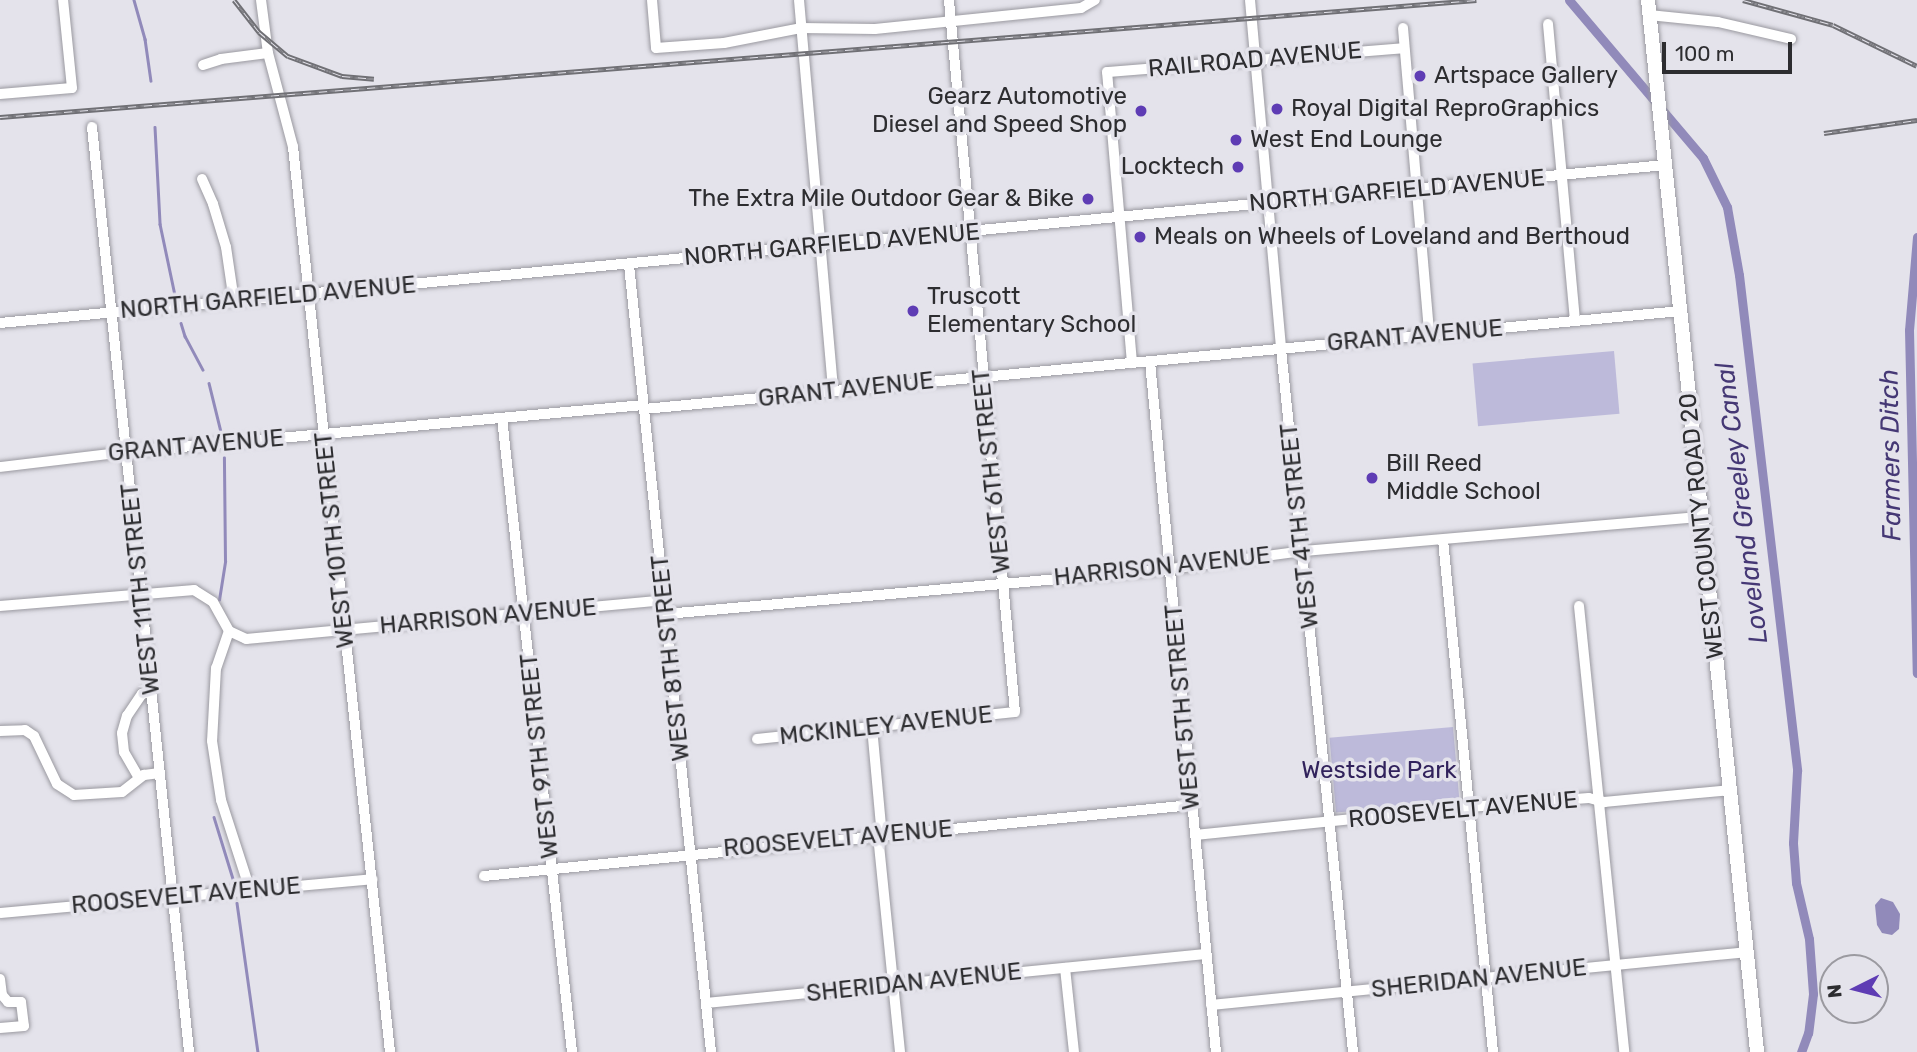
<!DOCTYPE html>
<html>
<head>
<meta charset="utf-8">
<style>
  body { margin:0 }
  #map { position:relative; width:1917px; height:1052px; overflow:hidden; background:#e4e3eb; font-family:Rubik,sans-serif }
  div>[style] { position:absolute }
  .green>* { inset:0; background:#bdbada; transform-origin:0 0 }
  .water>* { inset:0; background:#918aba }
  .stream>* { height:2.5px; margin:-1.25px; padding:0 1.25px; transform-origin:1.25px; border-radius:1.25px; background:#918aba }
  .canal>* { height:9px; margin:-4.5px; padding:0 4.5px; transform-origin:4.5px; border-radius:4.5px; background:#918aba }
  .roads { filter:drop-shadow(0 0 2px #9a99a0) drop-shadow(0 0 2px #9a99a0) }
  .minor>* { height:10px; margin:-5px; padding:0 5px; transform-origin:5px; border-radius:5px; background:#fff }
  .secondary>* { height:14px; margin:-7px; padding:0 7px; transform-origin:7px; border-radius:7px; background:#fff }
  .rail>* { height:5px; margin-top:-2.5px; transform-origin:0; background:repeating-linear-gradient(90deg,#e4e3eb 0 8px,#707075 0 16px); box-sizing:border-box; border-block:2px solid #707075 }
  .dots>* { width:19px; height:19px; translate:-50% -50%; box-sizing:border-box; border:4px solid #e4e3eb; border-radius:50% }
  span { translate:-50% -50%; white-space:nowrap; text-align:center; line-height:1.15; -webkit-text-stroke:7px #e4e3eb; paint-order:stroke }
  .street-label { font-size:24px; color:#2d2d30 }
  .poi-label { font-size:24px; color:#2d2d30 }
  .left { translate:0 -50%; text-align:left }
  .right { translate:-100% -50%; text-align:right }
  .park-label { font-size:24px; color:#31225c }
  .water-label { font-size:26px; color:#453875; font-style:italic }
  .north { position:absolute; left:1819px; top:954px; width:70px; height:70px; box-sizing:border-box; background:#e4e3eb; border:2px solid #9b9aa0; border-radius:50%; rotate:264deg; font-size:19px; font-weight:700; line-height:28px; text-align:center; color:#2d2d30 }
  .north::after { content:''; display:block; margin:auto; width:24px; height:32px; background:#5e3cb4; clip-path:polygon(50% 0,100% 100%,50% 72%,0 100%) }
  .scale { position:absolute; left:1662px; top:42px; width:130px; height:32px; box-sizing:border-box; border:4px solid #2d2d30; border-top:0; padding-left:9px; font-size:21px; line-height:24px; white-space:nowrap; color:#2d2d30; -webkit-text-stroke:5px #e4e3eb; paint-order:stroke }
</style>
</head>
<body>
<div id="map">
  <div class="green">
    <i style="left:1614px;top:351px;width:63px;height:142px;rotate:85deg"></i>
    <i style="left:1453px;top:727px;width:75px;height:124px;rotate:85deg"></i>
  </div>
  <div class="water">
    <i style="clip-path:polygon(1881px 898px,1893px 902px,1900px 914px,1899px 929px,1892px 935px,1882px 933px,1877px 925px,1875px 905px)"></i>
  </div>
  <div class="stream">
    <i style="left:134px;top:0;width:41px;rotate:74.2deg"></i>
    <i style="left:145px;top:39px;width:42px;rotate:81.9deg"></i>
    <i style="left:155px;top:127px;width:97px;rotate:87deg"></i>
    <i style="left:160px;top:224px;width:73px;rotate:78.1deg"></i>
    <i style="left:181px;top:323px;width:14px;rotate:73deg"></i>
    <i style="left:185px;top:336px;width:38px;rotate:62deg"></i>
    <i style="left:209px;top:383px;width:50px;rotate:76.2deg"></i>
    <i style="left:219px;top:600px;width:39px;rotate:-81deg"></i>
    <i style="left:225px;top:561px;width:103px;rotate:-90.6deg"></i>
    <i style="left:214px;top:817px;width:68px;rotate:72.9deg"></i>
    <i style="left:237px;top:903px;width:150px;rotate:82deg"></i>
  </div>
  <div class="canal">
    <i style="left:1569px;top:0;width:207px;rotate:49.7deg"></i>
    <i style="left:1703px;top:158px;width:55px;rotate:63.9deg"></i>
    <i style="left:1727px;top:207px;width:69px;rotate:80deg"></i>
    <i style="left:1739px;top:275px;width:499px;rotate:83.3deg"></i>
    <i style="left:1797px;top:771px;width:72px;rotate:93.2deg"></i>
    <i style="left:1793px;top:843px;width:40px;rotate:85.7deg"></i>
    <i style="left:1796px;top:883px;width:57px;rotate:76.9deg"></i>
    <i style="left:1809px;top:939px;width:55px;rotate:85.8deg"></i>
    <i style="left:1813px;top:994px;width:39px;rotate:97deg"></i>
    <i style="left:1808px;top:1033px;width:20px;rotate:110deg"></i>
    <i style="left:1917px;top:237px;width:93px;rotate:94.9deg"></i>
    <i style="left:1909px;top:330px;width:343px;rotate:88.7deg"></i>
  </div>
  <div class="roads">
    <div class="minor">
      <i style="left:261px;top:0;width:53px;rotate:82.5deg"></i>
      <i style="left:268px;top:53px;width:97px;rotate:75.1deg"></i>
      <i style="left:293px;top:147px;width:910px;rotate:83.88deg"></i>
      <i style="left:652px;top:0;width:48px;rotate:85.2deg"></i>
      <i style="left:656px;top:48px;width:68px;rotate:-4.2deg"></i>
      <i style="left:724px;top:43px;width:78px;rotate:-11deg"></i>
      <i style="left:801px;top:28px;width:74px;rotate:0.8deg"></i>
      <i style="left:875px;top:29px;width:207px;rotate:-5.8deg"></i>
      <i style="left:1081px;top:8px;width:16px;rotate:-30deg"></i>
      <i style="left:799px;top:0;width:392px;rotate:85deg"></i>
      <i style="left:1250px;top:0;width:350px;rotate:84.9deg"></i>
      <i style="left:1281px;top:349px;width:707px;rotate:84.15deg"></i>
      <i style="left:1649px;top:15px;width:69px;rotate:5.8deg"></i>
      <i style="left:1718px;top:22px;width:75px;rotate:13.1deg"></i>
      <i style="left:1548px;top:24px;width:297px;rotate:84.8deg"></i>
      <i style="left:1403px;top:28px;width:307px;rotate:85.1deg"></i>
      <i style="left:203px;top:65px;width:19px;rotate:-18deg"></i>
      <i style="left:221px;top:59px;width:47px;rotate:-7.3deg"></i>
      <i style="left:0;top:94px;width:72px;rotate:-4.8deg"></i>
      <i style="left:72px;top:88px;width:88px;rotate:-95.8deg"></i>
      <i style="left:92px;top:127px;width:930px;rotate:84.01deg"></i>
      <i style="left:202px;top:179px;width:27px;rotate:66deg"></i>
      <i style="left:213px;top:204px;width:45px;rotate:73.2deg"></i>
      <i style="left:226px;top:247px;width:55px;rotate:81.6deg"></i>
      <i style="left:629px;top:265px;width:791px;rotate:84.05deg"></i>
      <i style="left:0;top:323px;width:1671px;rotate:-5.42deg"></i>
      <i style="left:1150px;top:362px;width:693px;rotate:84.54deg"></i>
      <i style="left:1132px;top:363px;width:292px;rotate:-94.9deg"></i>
      <i style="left:1107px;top:72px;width:298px;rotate:-4.6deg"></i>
      <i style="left:644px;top:409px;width:1041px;rotate:-5.4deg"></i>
      <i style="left:502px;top:418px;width:638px;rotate:83.7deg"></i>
      <i style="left:0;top:467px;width:127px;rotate:-6.8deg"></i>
      <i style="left:126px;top:452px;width:519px;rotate:-5.19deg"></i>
      <i style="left:1443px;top:540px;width:514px;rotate:84.42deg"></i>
      <i style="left:0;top:606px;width:195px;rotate:-4.7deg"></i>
      <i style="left:194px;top:590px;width:22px;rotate:32deg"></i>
      <i style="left:213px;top:602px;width:33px;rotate:61deg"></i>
      <i style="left:229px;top:631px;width:19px;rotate:25deg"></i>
      <i style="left:246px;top:639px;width:421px;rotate:-5.3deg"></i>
      <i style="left:1579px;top:606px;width:448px;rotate:84.2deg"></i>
      <i style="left:666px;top:614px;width:506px;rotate:-5.1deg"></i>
      <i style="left:1170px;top:569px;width:134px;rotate:-7.7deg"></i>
      <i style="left:1303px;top:551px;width:398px;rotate:-4.9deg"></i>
      <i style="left:229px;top:631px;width:39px;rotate:109deg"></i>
      <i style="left:216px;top:668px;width:73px;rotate:93.1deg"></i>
      <i style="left:212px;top:741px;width:60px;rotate:81.3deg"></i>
      <i style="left:221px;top:800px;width:95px;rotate:72.1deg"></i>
      <i style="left:872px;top:727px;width:99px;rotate:84.8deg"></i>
      <i style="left:881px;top:826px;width:19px;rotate:96deg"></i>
      <i style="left:879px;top:845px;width:208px;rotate:84.2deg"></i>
      <i style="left:0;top:731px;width:25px;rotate:-2deg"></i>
      <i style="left:25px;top:730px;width:11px;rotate:34deg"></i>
      <i style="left:34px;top:736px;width:53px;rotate:64.4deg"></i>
      <i style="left:57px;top:784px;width:20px;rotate:33deg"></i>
      <i style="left:74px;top:795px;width:48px;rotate:-3.6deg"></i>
      <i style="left:122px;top:792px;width:28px;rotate:-38deg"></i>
      <i style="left:144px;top:775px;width:16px;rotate:-7deg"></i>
      <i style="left:757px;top:739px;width:259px;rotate:-6deg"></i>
      <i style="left:1015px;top:712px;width:715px;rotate:-95.3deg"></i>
      <i style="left:139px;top:778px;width:30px;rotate:-120deg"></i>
      <i style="left:124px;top:752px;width:19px;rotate:-96deg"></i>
      <i style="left:122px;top:733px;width:18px;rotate:-74deg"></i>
      <i style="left:127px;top:716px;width:27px;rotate:-56deg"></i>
      <i style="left:142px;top:694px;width:9px;rotate:-13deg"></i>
      <i style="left:1195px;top:835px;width:275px;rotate:-5.8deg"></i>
      <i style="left:1469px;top:807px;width:120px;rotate:-4.3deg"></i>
      <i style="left:1589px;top:798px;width:16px;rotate:15deg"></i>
      <i style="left:1604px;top:802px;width:128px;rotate:-5.4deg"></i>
      <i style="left:484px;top:876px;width:712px;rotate:-5.73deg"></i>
      <i style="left:0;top:913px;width:374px;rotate:-5.2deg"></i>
      <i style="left:1065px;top:968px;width:84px;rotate:83.9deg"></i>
      <i style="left:0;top:979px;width:16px;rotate:83deg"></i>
      <i style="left:2px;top:995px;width:9px;rotate:49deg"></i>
      <i style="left:8px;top:1002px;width:13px"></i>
      <i style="left:21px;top:1002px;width:24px;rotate:83deg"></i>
      <i style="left:24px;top:1026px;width:24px;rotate:175deg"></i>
      <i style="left:706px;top:1003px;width:502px;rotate:-5.6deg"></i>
      <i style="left:1211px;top:1005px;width:540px;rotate:-5.64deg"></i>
    </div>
    <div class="secondary">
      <i style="left:1648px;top:0;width:1058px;rotate:84.08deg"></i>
    </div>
  </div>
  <div class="rail">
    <i style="left:234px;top:0;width:41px;rotate:52deg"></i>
    <i style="left:259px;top:32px;width:38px;rotate:40deg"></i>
    <i style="left:288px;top:56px;width:58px;rotate:20.3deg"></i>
    <i style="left:342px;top:76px;width:32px;rotate:5deg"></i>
    <i style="left:1743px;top:0;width:93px;rotate:15.5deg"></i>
    <i style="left:1833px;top:25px;width:93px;rotate:26deg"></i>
    <i style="left:0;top:117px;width:1481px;rotate:-4.53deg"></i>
    <i style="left:1824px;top:133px;width:94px;rotate:-8deg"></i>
  </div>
  <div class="dots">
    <i style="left:1420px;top:76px;background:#5e3cb4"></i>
    <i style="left:1277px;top:109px;background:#5e3cb4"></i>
    <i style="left:1141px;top:111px;background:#5e3cb4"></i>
    <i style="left:1236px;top:140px;background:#5e3cb4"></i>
    <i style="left:1238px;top:167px;background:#5e3cb4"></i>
    <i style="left:1088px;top:199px;background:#5e3cb4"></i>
    <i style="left:1140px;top:237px;background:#5e3cb4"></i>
    <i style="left:913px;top:311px;background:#5e3cb4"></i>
    <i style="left:1372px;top:478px;background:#5e3cb4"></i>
  </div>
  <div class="street-label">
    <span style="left:1255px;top:60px;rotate:-5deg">RAILROAD AVENUE</span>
    <span style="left:1397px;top:191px;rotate:-5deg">NORTH GARFIELD AVENUE</span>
    <span style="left:832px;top:245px;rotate:-5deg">NORTH GARFIELD AVENUE</span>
    <span style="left:268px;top:298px;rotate:-5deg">NORTH GARFIELD AVENUE</span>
    <span style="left:1415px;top:336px;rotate:-5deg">GRANT AVENUE</span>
    <span style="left:846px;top:390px;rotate:-6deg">GRANT AVENUE</span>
    <span style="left:196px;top:446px;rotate:-5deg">GRANT AVENUE</span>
    <span style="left:992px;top:471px;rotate:-96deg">WEST 6TH STREET</span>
    <span style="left:1300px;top:526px;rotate:-96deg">WEST 4TH STREET</span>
    <span style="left:1702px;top:526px;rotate:-96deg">WEST COUNTY ROAD 20</span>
    <span style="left:335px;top:540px;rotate:-96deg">WEST 10TH STREET</span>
    <span style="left:1162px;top:567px;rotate:-6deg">HARRISON AVENUE</span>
    <span style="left:141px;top:589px;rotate:-96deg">WEST 11TH STREET</span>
    <span style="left:488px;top:617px;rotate:-5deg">HARRISON AVENUE</span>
    <span style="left:671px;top:658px;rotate:-96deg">WEST 8TH STREET</span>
    <span style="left:1183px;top:707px;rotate:-95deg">WEST 5TH STREET</span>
    <span style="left:886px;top:726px;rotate:-6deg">MCKINLEY AVENUE</span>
    <span style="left:540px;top:756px;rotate:-96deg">WEST 9TH STREET</span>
    <span style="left:1463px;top:810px;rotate:-5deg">ROOSEVELT AVENUE</span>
    <span style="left:838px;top:839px;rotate:-5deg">ROOSEVELT AVENUE</span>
    <span style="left:186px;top:896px;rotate:-5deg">ROOSEVELT AVENUE</span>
    <span style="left:1479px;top:979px;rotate:-6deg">SHERIDAN AVENUE</span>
    <span style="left:914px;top:983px;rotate:-6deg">SHERIDAN AVENUE</span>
  </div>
  <div class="poi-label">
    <span class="left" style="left:1434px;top:76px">Artspace Gallery</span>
    <span class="right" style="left:1127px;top:111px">Gearz Automotive<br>Diesel and Speed Shop</span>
    <span class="left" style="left:1291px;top:109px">Royal Digital ReproGraphics</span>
    <span class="left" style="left:1250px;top:140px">West End Lounge</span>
    <span class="right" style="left:1224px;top:167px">Locktech</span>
    <span class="right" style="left:1074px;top:199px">The Extra Mile Outdoor Gear &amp; Bike</span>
    <span class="left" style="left:1154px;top:237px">Meals on Wheels of Loveland and Berthoud</span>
    <span class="left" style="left:927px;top:311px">Truscott<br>Elementary School</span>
    <span class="left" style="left:1386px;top:478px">Bill Reed<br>Middle School</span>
  </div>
  <div class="park-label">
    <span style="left:1379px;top:771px">Westside Park</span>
  </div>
  <div class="water-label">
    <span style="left:1891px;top:455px;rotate:-91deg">Farmers Ditch</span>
    <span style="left:1742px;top:503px;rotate:-97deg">Loveland Greeley Canal</span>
  </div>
  <div class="north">N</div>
  <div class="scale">100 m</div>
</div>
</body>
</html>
